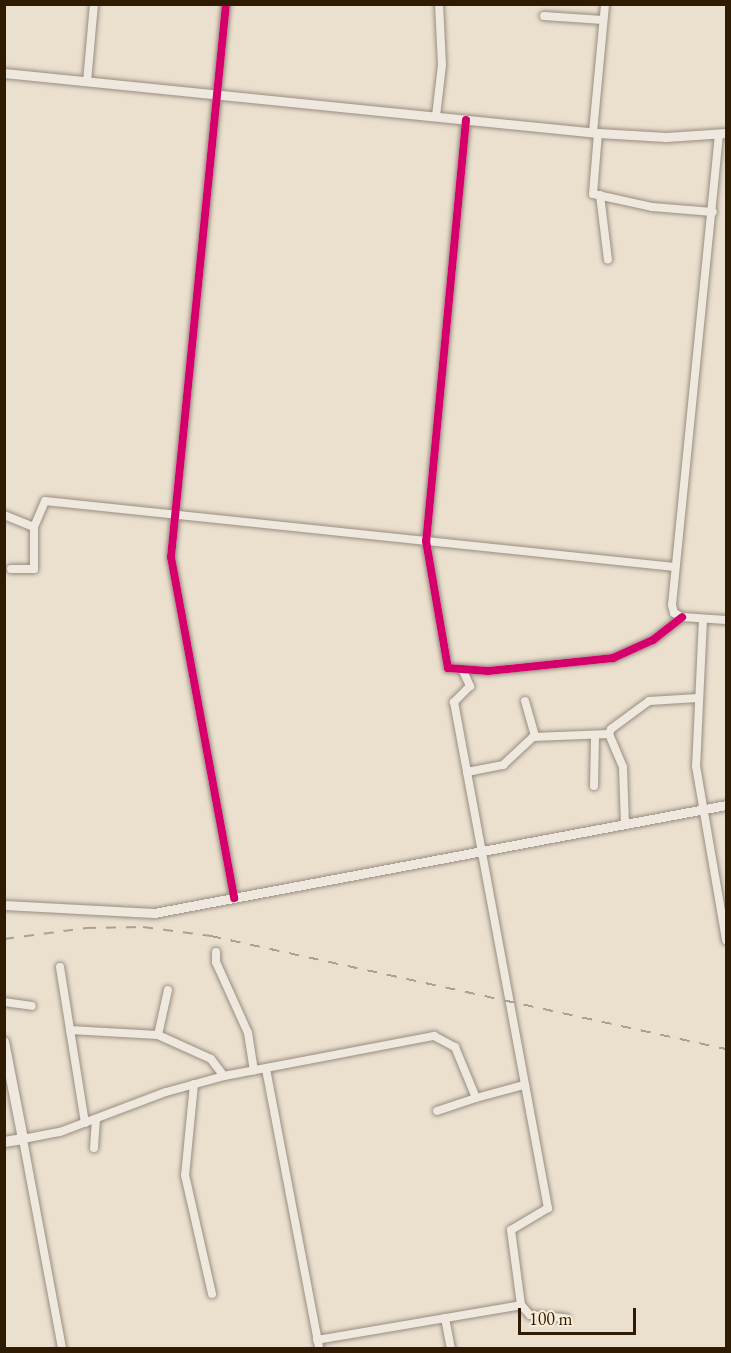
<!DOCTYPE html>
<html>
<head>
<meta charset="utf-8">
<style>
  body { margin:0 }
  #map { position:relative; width:731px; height:1353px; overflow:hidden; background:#ebdfce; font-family:"EB Garamond",serif }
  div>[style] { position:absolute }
  .roads { filter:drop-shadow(0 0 2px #978e80) drop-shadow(0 0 2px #978e80) }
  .minor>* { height:8px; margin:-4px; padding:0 4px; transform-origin:4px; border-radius:4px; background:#eee8df }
  .tertiary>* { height:9px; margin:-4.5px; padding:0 4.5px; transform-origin:4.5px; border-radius:4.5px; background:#eee8df }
  .secondary>* { height:10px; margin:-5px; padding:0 5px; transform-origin:5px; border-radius:5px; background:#eee8df }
  .rail>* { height:2px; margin-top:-1px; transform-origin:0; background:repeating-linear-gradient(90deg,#a8a198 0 10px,transparent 0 20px) }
  .cycleway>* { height:8px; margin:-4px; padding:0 4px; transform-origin:4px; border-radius:4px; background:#d6006c }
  span { translate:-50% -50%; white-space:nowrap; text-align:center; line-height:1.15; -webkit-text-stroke:4.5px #faecd7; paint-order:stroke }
  .frame { position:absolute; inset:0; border:6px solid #2f1b02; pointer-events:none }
  .scale { position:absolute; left:518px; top:1308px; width:118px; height:27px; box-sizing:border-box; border:3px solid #2f1b02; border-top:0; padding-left:8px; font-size:18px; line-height:21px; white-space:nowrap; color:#2f1b02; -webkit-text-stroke:4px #faecd7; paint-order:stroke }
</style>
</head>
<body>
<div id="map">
  <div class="roads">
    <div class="minor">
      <i style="left:226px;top:4px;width:556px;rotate:95.68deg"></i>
      <i style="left:171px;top:557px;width:347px;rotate:79.5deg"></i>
      <i style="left:544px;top:16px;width:59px;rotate:3.9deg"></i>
      <i style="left:87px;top:82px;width:78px;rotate:-84.9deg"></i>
      <i style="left:436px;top:116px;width:51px;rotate:-83.3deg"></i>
      <i style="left:442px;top:65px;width:61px;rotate:-92.8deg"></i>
      <i style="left:466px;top:120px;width:423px;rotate:95.4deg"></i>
      <i style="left:426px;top:541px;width:129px;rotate:80.2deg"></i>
      <i style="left:448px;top:668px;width:40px;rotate:4.3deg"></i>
      <i style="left:488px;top:671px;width:126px;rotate:-5.9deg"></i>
      <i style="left:613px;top:658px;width:44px;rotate:-24.2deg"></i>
      <i style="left:653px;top:640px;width:37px;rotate:-38deg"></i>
      <i style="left:593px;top:132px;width:129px;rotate:-84.6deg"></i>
      <i style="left:598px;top:133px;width:61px;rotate:94.7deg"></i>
      <i style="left:593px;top:194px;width:60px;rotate:12.4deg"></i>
      <i style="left:652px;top:207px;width:61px;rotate:4.7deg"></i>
      <i style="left:719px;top:134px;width:473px;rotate:95.7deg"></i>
      <i style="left:672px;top:605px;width:8px;rotate:76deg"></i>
      <i style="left:674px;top:613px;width:9px;rotate:27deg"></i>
      <i style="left:682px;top:617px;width:44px;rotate:3.9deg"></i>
      <i style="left:600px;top:195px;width:65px;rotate:83deg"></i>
      <i style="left:4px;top:515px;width:32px;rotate:22deg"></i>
      <i style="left:34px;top:527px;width:28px;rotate:-67deg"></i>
      <i style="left:45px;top:501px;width:633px;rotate:5.98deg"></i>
      <i style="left:11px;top:569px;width:23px"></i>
      <i style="left:34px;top:569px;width:42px;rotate:-90deg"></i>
      <i style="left:703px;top:619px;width:147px;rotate:92.7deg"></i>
      <i style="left:696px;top:766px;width:177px;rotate:80.2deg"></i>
      <i style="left:463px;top:671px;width:17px;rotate:65deg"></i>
      <i style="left:470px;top:686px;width:23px;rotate:135deg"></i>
      <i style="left:454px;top:702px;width:515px;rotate:79.48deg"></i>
      <i style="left:548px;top:1208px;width:43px;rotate:149.3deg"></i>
      <i style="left:511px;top:1230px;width:76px;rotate:82.4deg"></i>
      <i style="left:521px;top:1305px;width:13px;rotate:48deg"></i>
      <i style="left:530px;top:1315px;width:36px;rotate:5deg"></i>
      <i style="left:525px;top:701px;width:37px;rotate:74deg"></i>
      <i style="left:467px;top:772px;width:37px;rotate:-11deg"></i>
      <i style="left:503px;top:765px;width:41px;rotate:-43deg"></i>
      <i style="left:533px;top:737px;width:76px;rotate:-2.3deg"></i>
      <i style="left:594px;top:786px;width:49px;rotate:-88.8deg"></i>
      <i style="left:625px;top:825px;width:58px;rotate:-92deg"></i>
      <i style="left:623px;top:767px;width:36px;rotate:-113deg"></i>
      <i style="left:609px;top:734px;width:5px;rotate:-68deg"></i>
      <i style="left:611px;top:729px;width:47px;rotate:-36.4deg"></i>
      <i style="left:649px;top:701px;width:49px;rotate:-3.5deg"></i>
      <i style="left:216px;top:952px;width:10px;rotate:90deg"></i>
      <i style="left:216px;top:962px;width:78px;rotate:65.7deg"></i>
      <i style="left:248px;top:1033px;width:38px;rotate:81deg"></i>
      <i style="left:60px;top:967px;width:158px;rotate:80.9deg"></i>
      <i style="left:4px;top:1002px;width:28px;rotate:8deg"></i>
      <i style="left:70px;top:1030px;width:88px;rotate:3.3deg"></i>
      <i style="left:158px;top:1035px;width:58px;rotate:24.4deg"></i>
      <i style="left:211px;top:1059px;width:21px;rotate:53deg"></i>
      <i style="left:158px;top:1035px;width:46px;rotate:-77.5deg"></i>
      <i style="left:266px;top:1069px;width:284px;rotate:79.2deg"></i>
      <i style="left:194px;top:1084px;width:91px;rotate:95.6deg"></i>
      <i style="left:185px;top:1175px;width:122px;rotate:77.2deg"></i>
      <i style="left:437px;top:1111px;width:41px;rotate:-18.4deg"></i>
      <i style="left:94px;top:1148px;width:29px;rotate:-86deg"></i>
      <i style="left:445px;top:1318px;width:31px;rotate:79deg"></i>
      <i style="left:317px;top:1340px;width:207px;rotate:-9.7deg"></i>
      <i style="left:62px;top:1348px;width:213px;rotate:-100.6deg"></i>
      <i style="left:23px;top:1139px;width:38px;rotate:-11deg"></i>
      <i style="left:60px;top:1132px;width:113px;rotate:-20.7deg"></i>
      <i style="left:166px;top:1092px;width:60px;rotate:-15.4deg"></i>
      <i style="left:224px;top:1076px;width:214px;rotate:-10.8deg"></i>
      <i style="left:434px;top:1036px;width:24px;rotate:28deg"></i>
      <i style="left:455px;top:1047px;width:55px;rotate:67.6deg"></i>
      <i style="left:476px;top:1098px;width:50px;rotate:-15.2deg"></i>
    </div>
    <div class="tertiary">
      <i style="left:4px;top:73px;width:597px;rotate:5.77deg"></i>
      <i style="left:598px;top:133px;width:68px;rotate:3.4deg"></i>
      <i style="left:666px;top:137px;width:60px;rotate:-3.8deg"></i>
      <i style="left:4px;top:905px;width:150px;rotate:3.1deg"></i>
      <i style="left:154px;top:913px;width:582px;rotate:-10.69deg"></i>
    </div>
    <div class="secondary">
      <i style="left:4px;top:1042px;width:99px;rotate:78.9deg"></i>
      <i style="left:23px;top:1139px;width:19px;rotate:171deg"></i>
    </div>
  </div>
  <div class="rail">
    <i style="left:4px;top:939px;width:83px;rotate:-7.6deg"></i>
    <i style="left:86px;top:928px;width:57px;rotate:-1deg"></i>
    <i style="left:143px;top:927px;width:69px;rotate:7.5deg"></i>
    <i style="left:211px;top:936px;width:527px;rotate:12.38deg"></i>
  </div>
  <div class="cycleway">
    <i style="left:226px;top:4px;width:556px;rotate:95.68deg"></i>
    <i style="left:171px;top:557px;width:347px;rotate:79.5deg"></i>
    <i style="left:466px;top:120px;width:423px;rotate:95.4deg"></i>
    <i style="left:426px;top:541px;width:129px;rotate:80.2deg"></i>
    <i style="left:448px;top:668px;width:40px;rotate:4.3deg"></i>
    <i style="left:488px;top:671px;width:126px;rotate:-5.9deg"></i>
    <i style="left:613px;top:658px;width:44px;rotate:-24.2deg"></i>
    <i style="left:653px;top:640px;width:37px;rotate:-38deg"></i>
  </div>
  <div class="frame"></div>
  <div class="scale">100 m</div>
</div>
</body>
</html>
